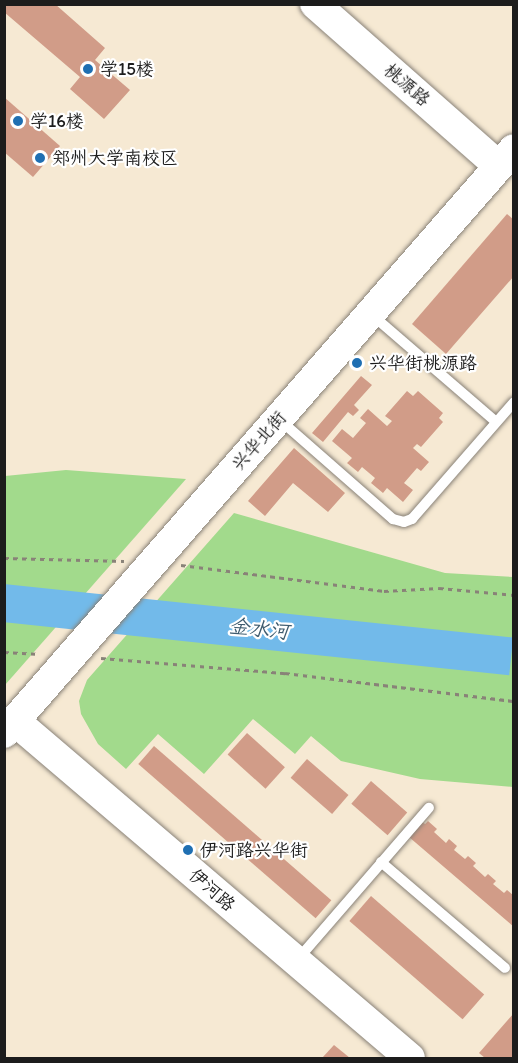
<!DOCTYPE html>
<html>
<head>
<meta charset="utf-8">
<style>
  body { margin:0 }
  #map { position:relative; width:518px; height:1063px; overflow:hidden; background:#f6e9d3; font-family:Itim,"LXGW WenKai TC",sans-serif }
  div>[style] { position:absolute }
  .green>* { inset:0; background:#a2da8c }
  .water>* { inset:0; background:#72baea; transform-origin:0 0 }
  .building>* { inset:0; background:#d19c88; transform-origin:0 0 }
  .path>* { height:3px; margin-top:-1.5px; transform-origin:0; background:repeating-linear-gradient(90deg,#898278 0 4.5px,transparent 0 9px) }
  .roads { filter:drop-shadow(0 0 2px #898278) drop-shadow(0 0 2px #898278) }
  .lane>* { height:10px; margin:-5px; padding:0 5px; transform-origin:5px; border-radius:5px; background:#fff }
  .secondary>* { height:30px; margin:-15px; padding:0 15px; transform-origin:15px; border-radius:15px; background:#fff }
  .dots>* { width:16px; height:16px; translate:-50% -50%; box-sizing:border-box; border:3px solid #fff; border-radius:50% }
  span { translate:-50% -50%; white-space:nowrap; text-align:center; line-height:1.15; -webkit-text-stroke:4.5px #fff; paint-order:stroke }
  .poi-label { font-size:18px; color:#1c1c1c }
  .left { translate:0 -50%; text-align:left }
  .street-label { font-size:18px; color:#1c1c1c }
  .water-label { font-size:20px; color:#3e5b6e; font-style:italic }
  .frame { position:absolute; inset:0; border:6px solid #1c1c1c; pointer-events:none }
</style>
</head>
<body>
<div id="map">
  <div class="green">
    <i style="clip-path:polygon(66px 470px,186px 479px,5px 685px,5px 476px)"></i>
    <i style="clip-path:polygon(234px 513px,445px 573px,513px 577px,513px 787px,420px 779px,341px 761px,311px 736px,295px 754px,253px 719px,204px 774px,158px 734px,126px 769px,98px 744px,81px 714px,79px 701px,87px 680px)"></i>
  </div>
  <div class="water">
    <i style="left:4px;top:584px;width:512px;height:38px;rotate:6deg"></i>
  </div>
  <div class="building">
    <i style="clip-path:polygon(4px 4px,55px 4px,105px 48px,95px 60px,130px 90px,104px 119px,70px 89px,80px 77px,4px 12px)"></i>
    <i style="clip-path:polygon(4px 97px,60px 146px,33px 177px,4px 152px)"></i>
    <i style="clip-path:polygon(507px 214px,514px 220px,514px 276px,446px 354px,412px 324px)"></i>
    <i style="clip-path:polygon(361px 376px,372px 385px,354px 405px,359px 410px,353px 416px,348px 412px,323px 442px,312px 433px)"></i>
    <i style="clip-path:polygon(407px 391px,413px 396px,418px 391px,443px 413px,439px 418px,443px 422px,421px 447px,417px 444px,413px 448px,429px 462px,421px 471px,417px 468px,404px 483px,413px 490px,403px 502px,387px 488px,383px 493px,371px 483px,375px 478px,362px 467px,358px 472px,347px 463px,352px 458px,332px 441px,342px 429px,353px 438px,366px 423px,360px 418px,368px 409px,387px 426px,392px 421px,385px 416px)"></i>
    <i style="clip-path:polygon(294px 448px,345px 493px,328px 512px,293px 483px,265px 516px,248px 501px)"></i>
    <i style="left:247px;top:733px;width:51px;height:29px;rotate:42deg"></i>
    <i style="left:154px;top:746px;width:235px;height:24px;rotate:41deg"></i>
    <i style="left:307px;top:759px;width:55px;height:25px;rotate:41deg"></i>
    <i style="left:371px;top:781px;width:48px;height:30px;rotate:41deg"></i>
    <i style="clip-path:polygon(428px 821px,437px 829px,434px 832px,446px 843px,449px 839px,457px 846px,454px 850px,465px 859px,468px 856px,476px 863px,473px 866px,485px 877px,488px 874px,496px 881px,493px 884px,504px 893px,507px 890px,514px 896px,514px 927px,409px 837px,422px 822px,425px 824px)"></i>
    <i style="left:371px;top:896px;width:150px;height:33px;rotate:41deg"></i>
    <i style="clip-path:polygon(514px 1013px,514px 1058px,485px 1058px,479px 1053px)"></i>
    <i style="clip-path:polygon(334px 1045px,350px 1058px,322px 1058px)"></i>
  </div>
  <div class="path">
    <i style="left:4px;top:558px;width:120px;rotate:1.4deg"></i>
    <i style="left:181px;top:565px;width:205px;rotate:7.3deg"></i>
    <i style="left:384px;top:591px;width:55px;rotate:-3.1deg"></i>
    <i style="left:439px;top:588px;width:75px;rotate:5.3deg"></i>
    <i style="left:4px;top:652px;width:36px;rotate:3deg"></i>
    <i style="left:101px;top:658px;width:185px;rotate:4.7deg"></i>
    <i style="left:285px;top:673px;width:231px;rotate:7deg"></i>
  </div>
  <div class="roads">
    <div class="lane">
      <i style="left:371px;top:314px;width:165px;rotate:40.8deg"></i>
      <i style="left:281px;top:421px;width:149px;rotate:41.2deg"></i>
      <i style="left:393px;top:519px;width:11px;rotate:15deg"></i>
      <i style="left:404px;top:522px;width:9px;rotate:-21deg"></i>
      <i style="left:412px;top:519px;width:155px;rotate:-48.9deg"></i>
      <i style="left:381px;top:862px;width:163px;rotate:40.5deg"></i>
      <i style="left:298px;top:959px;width:200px;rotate:-49.1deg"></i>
    </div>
    <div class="secondary">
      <i style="left:315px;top:4px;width:245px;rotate:41.4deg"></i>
      <i style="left:15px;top:721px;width:519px;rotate:40.47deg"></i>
      <i style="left:4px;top:733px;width:775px;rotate:-48.87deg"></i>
    </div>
  </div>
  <div class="dots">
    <i style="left:88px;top:69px;background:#1f6fb2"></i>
    <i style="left:18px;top:121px;background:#1f6fb2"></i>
    <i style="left:40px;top:158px;background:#1f6fb2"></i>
    <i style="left:357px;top:363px;background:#1f6fb2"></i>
    <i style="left:188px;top:850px;background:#1f6fb2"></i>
  </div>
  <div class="poi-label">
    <span class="left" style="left:100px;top:69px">学15楼</span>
    <span class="left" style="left:30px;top:121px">学16楼</span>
    <span class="left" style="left:52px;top:158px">郑州大学南校区</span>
    <span class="left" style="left:369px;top:363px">兴华街桃源路</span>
    <span class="left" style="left:200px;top:850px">伊河路兴华街</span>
  </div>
  <div class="street-label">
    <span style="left:407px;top:85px;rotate:41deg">桃源路</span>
    <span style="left:259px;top:441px;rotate:-49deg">兴华北街</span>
    <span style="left:212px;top:890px;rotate:41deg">伊河路</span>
  </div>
  <div class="water-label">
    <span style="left:259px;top:629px;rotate:6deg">金水河</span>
  </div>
  <div class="frame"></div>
</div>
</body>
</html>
